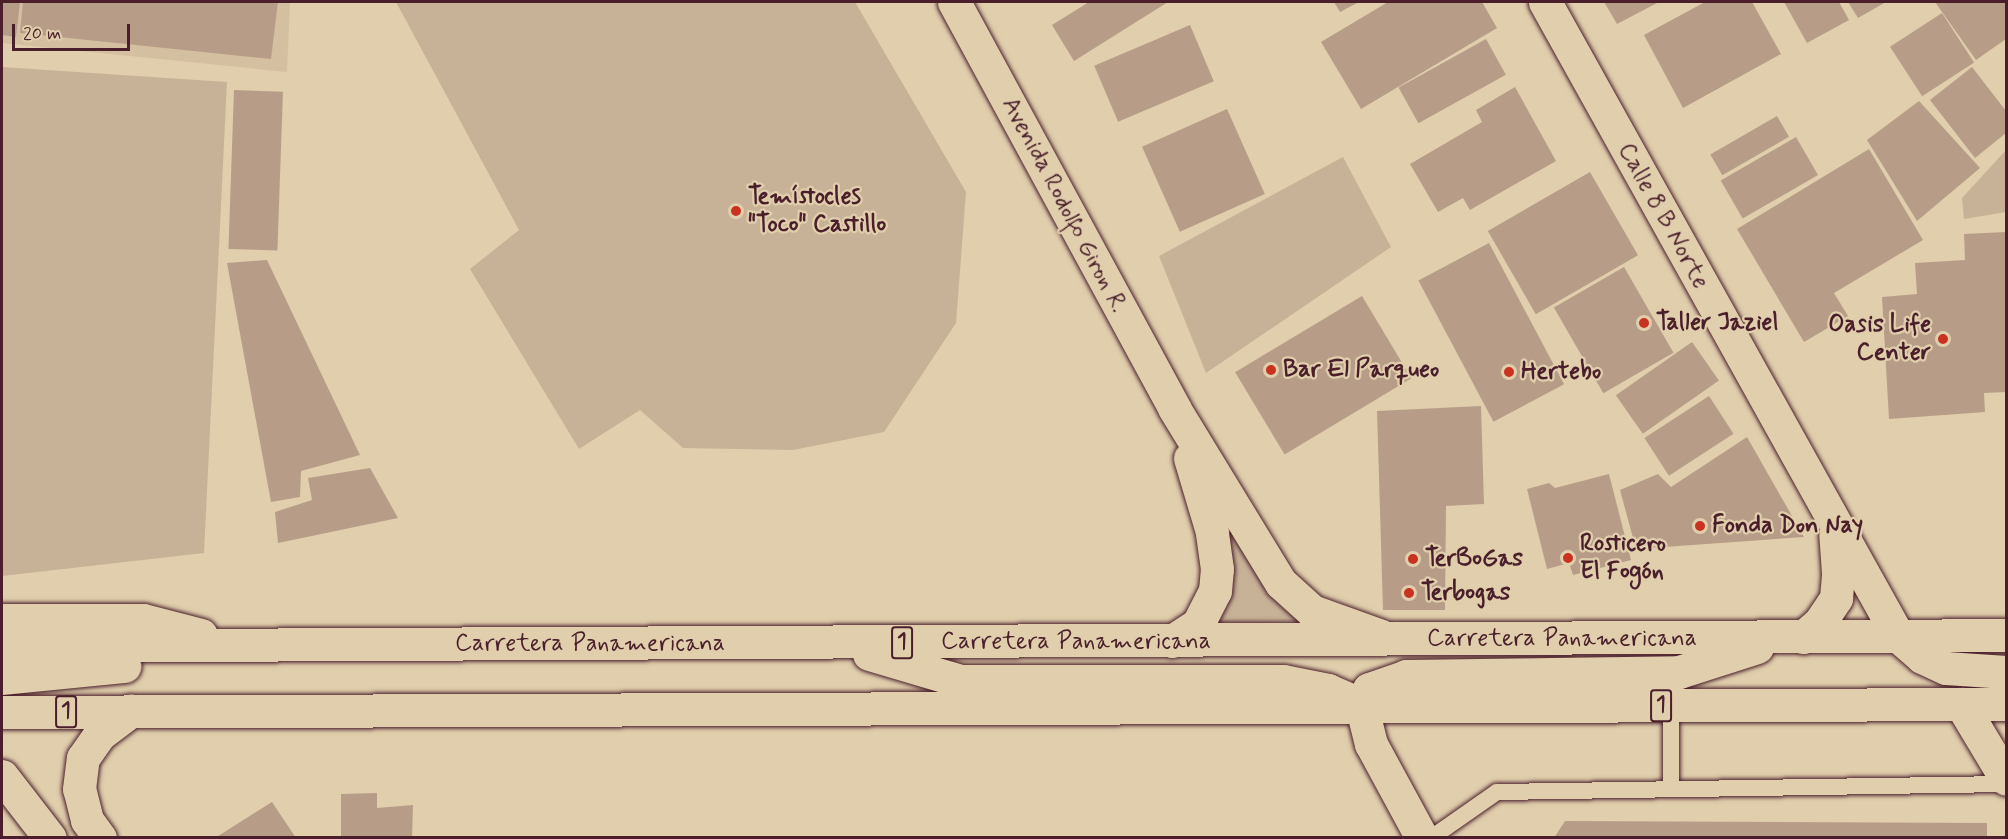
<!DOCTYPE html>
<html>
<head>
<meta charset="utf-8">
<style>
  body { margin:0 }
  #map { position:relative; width:2008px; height:839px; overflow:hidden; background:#e0ceac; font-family:Mynerve,sans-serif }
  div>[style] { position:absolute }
  .built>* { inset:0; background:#d4bfa1 }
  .green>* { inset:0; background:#c8b297 }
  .building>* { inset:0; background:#b79d88; transform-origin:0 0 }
  .roads { filter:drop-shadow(0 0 2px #4a1f2b) drop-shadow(0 0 2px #4a1f2b) }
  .service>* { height:16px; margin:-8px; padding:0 8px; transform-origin:8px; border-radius:8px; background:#e0ceac }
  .minor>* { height:33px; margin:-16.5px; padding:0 16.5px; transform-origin:16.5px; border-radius:16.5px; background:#e0ceac }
  .secondary>* { height:33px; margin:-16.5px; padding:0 16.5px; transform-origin:16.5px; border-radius:16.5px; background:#e0ceac }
  .trunk>* { height:33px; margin:-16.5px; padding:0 16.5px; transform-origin:16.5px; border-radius:16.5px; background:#e0ceac }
  .bridges { filter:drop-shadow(0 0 2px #4a1f2b) drop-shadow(0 0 2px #4a1f2b) }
  .primary-bridge>* { height:33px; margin:-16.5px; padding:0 16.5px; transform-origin:16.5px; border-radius:16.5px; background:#e0ceac }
  .dots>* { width:16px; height:16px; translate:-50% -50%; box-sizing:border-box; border:3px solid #e0ceac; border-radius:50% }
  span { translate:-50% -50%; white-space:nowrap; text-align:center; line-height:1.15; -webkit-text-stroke:4.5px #e0ceac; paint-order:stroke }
  .shield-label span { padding:2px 4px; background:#e0ceac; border:2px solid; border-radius:4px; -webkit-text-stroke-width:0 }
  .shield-label { font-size:22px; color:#4a1f2b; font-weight:700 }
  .poi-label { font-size:24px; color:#4a1f2b; font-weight:700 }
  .left { translate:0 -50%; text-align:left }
  .right { translate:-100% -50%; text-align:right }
  .street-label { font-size:24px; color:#4a1f2b }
  .frame { position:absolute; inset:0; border:3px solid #4a1f2b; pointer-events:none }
  .scale { position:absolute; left:12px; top:24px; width:118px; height:27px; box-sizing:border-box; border:3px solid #4a1f2b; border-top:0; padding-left:8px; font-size:18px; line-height:21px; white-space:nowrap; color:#4a1f2b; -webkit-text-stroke:4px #e0ceac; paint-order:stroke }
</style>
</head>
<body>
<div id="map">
  <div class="built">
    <i style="clip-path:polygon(2px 2px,290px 2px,287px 72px,2px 43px)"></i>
  </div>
  <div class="green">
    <i style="clip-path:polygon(396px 2px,855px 2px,966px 192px,956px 323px,884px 432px,793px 450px,683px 448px,640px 410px,579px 449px,470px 269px,519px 230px)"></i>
    <i style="clip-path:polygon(2px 67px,227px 82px,204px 553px,2px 576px)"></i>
    <i style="clip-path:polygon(2006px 150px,2006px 212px,1964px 219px,1962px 198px)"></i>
    <i style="clip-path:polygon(1343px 157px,1391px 247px,1206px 373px,1159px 256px)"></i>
    <i style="clip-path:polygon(1223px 514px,1302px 621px,1212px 622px)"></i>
  </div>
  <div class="building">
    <i style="clip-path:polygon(2px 2px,20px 2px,16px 37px,2px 35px)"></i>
    <i style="clip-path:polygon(23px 2px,278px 2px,271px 59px,20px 33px)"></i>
    <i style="clip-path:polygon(1089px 2px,1168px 2px,1074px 61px,1052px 25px)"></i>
    <i style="clip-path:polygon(1334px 2px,1359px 2px,1340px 12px)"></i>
    <i style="clip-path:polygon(1388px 2px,1482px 2px,1497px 28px,1361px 109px,1321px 42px)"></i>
    <i style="clip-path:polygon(1604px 2px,1659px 2px,1617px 24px)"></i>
    <i style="clip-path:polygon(1705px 2px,1752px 2px,1781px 54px,1683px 108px,1644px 35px)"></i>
    <i style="clip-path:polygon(1784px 2px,1839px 2px,1849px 20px,1807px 43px)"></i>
    <i style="clip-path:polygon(1848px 2px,1886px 2px,1858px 18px)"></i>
    <i style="clip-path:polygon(1935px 2px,2006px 2px,2006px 39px,1976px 60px)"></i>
    <i style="left:1942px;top:13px;width:59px;height:62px;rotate:57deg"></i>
    <i style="left:1190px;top:25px;width:61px;height:104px;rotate:67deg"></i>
    <i style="left:1486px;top:39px;width:41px;height:100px;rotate:61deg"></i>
    <i style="clip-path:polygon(1972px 67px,2006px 111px,2006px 133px,1975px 158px,1930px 100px)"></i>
    <i style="clip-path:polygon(1515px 87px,1556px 161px,1470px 210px,1463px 198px,1438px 212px,1410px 164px,1482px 122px,1476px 110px)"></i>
    <i style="left:234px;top:90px;width:49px;height:159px;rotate:2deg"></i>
    <i style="clip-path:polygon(1919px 101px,1980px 168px,1917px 221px,1867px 140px)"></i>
    <i style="left:1227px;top:109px;width:93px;height:93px;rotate:66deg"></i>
    <i style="left:1777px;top:116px;width:24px;height:77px;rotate:60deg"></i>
    <i style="left:1796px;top:137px;width:44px;height:87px;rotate:60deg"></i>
    <i style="clip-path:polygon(1869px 149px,1923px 240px,1834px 293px,1848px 316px,1804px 342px,1737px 229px)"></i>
    <i style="left:1590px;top:172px;width:96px;height:118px;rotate:60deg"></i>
    <i style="clip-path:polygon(2006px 232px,2006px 392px,1984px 393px,1985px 412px,1889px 419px,1882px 297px,1917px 294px,1915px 263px,1965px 260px,1964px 234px)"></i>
    <i style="left:1489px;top:243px;width:160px;height:80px;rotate:62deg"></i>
    <i style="clip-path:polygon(267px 260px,360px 455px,301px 471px,300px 497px,271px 502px,227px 263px)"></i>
    <i style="left:1624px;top:267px;width:99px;height:81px;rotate:60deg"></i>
    <i style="left:1362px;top:296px;width:96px;height:148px;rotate:59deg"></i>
    <i style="left:1692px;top:342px;width:47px;height:93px;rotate:55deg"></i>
    <i style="left:1709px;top:396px;width:45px;height:77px;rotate:57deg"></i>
    <i style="clip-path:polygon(1481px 406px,1484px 504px,1446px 506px,1445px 610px,1383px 610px,1377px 411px)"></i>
    <i style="clip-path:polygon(1747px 437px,1804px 537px,1636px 549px,1620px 490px,1658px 474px,1671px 487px)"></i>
    <i style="clip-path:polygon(370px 468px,398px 518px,278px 543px,275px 512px,312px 500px,308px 478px)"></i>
    <i style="clip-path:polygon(1609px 474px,1631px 560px,1573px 575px,1569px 563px,1547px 569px,1527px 489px,1549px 483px,1555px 488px)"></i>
    <i style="clip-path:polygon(377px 793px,377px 808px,413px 805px,412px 838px,341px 838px,341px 794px)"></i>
    <i style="clip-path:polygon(272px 802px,296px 838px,215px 838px)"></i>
    <i style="clip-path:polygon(1565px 821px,1987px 823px,1987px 838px,1554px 838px)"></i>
  </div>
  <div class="roads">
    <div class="service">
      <i style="left:1671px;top:706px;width:83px;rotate:90deg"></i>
      <i style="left:1431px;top:838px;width:80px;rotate:-34.9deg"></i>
      <i style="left:1497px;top:792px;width:509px;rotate:-0.9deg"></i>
    </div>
    <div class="minor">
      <i style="left:1545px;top:2px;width:726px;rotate:60.89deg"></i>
      <i style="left:1803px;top:637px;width:23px;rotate:-41deg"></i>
      <i style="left:1820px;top:622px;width:29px;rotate:-56deg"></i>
      <i style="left:1836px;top:598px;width:25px;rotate:-85deg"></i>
      <i style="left:1838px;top:573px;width:39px;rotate:-94deg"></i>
      <i style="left:1961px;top:704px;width:87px;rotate:59deg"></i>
      <i style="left:1362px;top:708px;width:37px;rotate:76deg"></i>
      <i style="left:1371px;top:744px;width:107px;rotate:61.5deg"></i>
    </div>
    <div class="secondary">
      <i style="left:954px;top:2px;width:462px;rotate:61.5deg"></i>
      <i style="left:1174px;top:408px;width:205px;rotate:58.6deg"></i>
      <i style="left:1281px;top:583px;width:42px;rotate:42.1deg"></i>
      <i style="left:1312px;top:611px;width:74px;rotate:19.7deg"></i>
      <i style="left:1172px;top:641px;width:31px;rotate:-33deg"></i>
      <i style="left:1198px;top:624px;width:37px;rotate:-63deg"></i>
      <i style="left:1215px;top:591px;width:22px;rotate:-85deg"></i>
      <i style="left:1217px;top:569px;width:37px;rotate:-98deg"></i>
      <i style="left:1212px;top:532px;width:77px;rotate:-106.6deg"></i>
    </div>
    <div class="trunk">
      <i style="left:2px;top:620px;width:141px"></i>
      <i style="left:143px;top:620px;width:60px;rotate:14.5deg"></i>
      <i style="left:1898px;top:636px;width:32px;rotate:41deg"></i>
      <i style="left:1922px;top:657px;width:26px;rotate:25deg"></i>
      <i style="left:1946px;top:668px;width:60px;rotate:3.8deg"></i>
      <i style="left:2px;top:646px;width:2004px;rotate:-0.31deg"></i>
      <i style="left:869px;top:654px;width:96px;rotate:16.4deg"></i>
      <i style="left:961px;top:681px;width:322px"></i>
      <i style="left:1283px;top:681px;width:46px;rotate:11.3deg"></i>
      <i style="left:1328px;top:690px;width:22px;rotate:24deg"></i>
      <i style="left:2px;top:678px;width:123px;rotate:-5.6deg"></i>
      <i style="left:1362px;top:708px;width:20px;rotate:-70deg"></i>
      <i style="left:1369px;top:689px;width:39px;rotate:-19deg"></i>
      <i style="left:1406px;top:676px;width:273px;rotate:-0.8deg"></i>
      <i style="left:1679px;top:672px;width:82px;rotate:-17.8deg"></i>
      <i style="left:2px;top:712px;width:2004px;rotate:-0.23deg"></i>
      <i style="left:100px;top:838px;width:22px;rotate:-126deg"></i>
      <i style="left:87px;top:820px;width:32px;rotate:-104deg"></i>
      <i style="left:79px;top:789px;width:31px;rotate:-83deg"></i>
      <i style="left:83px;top:758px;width:29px;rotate:-55deg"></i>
      <i style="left:100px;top:734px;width:39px;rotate:-37deg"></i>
    </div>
  </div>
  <div class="bridges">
    <div class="primary-bridge">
      <i style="left:2px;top:776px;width:78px;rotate:52.3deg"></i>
    </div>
  </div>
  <div class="dots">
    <i style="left:736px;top:211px;background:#c8321e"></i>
    <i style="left:1644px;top:323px;background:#c8321e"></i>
    <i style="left:1943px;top:339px;background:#c8321e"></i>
    <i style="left:1271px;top:370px;background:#c8321e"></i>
    <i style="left:1509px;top:372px;background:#c8321e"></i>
    <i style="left:1700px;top:526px;background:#c8321e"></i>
    <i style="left:1568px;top:558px;background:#c8321e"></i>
    <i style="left:1413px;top:559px;background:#c8321e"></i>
    <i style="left:1409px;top:593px;background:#c8321e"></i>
  </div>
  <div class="shield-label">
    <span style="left:902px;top:643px">1</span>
    <span style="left:1661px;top:706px">1</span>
    <span style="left:66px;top:712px">1</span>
  </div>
  <div class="poi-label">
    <span class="left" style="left:748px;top:211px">Temístocles<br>"Toco" Castillo</span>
    <span class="left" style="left:1656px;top:323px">Taller Jaziel</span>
    <span class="right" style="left:1931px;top:339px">Oasis Life<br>Center</span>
    <span class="left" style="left:1283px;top:370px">Bar El Parqueo</span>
    <span class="left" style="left:1521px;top:372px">Hertebo</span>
    <span class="left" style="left:1712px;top:526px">Fonda Don Nay</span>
    <span class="left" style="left:1580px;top:558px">Rosticero<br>El Fogón</span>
    <span class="left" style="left:1425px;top:559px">TerBoGas</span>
    <span class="left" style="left:1421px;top:593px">Terbogas</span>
  </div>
  <div class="street-label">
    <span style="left:1064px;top:205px;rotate:62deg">Avenida Rodolfo Giron R.</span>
    <span style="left:1663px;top:216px;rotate:61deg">Calle 8 B Norte</span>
    <span style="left:1562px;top:639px">Carretera Panamericana</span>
    <span style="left:1076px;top:642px">Carretera Panamericana</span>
    <span style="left:590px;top:644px">Carretera Panamericana</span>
  </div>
  <div class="frame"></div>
  <div class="scale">20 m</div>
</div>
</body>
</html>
